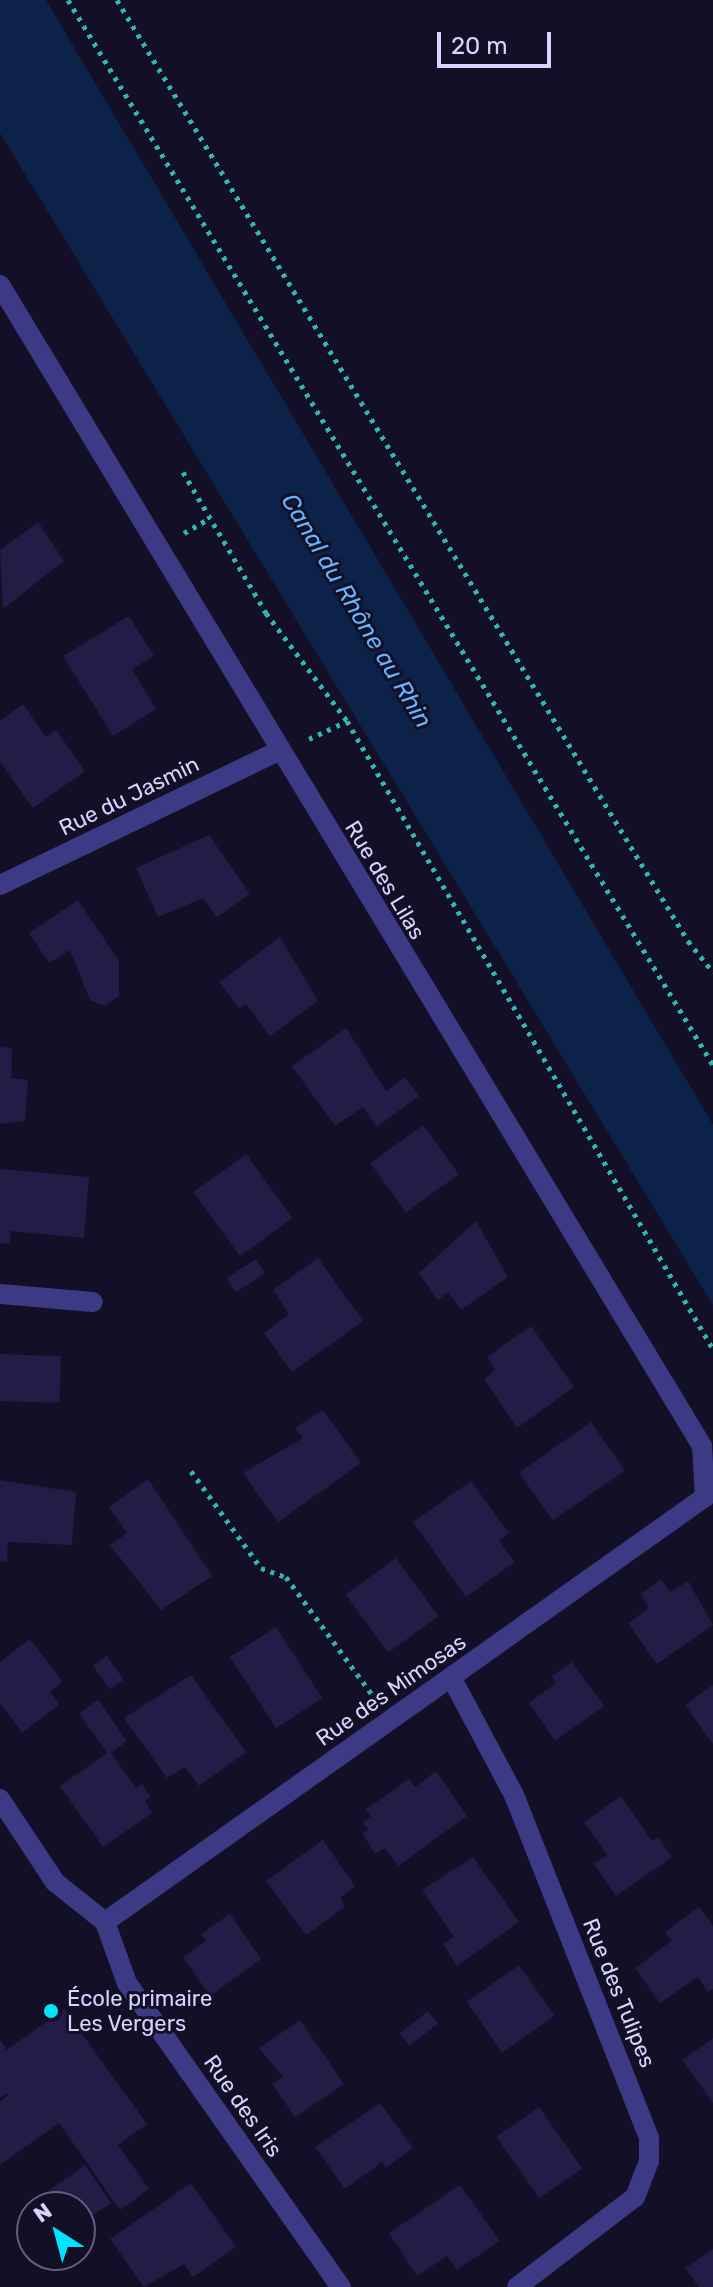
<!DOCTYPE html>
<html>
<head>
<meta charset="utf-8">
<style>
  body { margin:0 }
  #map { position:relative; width:713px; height:2287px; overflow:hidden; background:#130f26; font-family:Rubik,sans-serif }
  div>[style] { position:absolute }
  .water>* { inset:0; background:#0c2248 }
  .building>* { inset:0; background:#241b47; transform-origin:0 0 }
  .path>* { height:5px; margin-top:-2.5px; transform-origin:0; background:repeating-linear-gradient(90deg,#2fb8b0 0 4px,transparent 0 10px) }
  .street>* { height:20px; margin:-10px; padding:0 10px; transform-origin:10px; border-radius:10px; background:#3d3a85 }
  .dots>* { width:22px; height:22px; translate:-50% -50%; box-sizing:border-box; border:4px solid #130f26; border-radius:50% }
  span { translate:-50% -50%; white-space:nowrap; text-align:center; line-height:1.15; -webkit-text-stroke:6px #130f26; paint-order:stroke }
  .street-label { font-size:22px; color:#d9d4ff }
  .poi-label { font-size:22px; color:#d9d4ff }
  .left { translate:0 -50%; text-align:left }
  .water-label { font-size:24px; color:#62b6ff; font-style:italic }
  .north { position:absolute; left:16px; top:2191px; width:80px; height:80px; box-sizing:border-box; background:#130f26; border:2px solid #625e7d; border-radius:50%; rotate:324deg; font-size:22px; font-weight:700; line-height:32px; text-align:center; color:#d9d4ff }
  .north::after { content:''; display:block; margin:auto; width:28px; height:36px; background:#00e5ff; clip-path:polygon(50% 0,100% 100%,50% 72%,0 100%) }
  .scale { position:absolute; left:437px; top:32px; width:114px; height:36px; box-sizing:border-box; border:4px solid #d9d4ff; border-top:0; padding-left:10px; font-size:24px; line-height:28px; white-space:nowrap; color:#d9d4ff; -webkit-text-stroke:6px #130f26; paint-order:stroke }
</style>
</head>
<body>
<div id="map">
  <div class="water">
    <i style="clip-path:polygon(0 0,46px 0,713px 1125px,713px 1305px,0 133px)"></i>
  </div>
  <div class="building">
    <i style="clip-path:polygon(38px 522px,64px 561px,3px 609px,0 550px)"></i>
    <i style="clip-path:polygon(129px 616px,154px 656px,132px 669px,156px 709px,113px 736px,63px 656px)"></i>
    <i style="clip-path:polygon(23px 704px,46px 737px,56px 730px,85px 771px,33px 808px,0 762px,0 721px)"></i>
    <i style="clip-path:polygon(209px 835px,250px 894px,217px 917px,203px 898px,158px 917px,136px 868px)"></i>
    <i style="clip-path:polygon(78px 900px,119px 961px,119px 996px,105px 1006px,90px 1000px,70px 950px,49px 963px,29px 933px)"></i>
    <i style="clip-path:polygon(280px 937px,318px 1001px,270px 1036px,246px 1004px,239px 1008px,219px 982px)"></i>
    <i style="clip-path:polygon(346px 1028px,386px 1091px,405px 1077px,419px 1096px,377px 1127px,363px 1107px,335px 1126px,292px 1066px)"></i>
    <i style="clip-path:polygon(0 1047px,12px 1048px,11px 1078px,28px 1080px,25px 1121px,0 1124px)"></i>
    <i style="left:423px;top:1125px;width:61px;height:65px;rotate:54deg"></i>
    <i style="left:246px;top:1154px;width:79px;height:65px;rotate:54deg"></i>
    <i style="clip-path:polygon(0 1169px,89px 1177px,84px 1238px,11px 1231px,10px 1244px,0 1243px)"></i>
    <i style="clip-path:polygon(476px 1221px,508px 1277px,461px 1310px,448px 1292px,438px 1300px,419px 1273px)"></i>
    <i style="clip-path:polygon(318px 1258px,363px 1321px,292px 1372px,264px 1333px,289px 1314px,273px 1290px)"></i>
    <i style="left:256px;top:1259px;width:17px;height:35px;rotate:57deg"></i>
    <i style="clip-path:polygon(531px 1326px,574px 1387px,517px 1428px,484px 1379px,495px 1370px,487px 1357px)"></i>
    <i style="left:0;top:1354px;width:61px;height:47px;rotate:2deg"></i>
    <i style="clip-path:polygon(323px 1410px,361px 1463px,278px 1522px,243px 1473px,303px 1438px,295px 1428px)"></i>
    <i style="left:591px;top:1422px;width:59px;height:88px;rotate:55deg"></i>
    <i style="clip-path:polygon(148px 1479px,212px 1576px,161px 1610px,110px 1545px,127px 1533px,109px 1507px)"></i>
    <i style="clip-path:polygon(0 1480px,76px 1492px,72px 1545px,8px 1542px,7px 1562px,0 1561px)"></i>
    <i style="clip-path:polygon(471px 1481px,509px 1533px,499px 1541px,515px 1562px,466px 1597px,413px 1522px)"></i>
    <i style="left:396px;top:1558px;width:72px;height:62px;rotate:54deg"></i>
    <i style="clip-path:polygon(661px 1579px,670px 1592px,688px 1581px,713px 1625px,657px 1664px,628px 1623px,649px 1608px,641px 1594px)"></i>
    <i style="left:276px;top:1627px;width:85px;height:55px;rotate:57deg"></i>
    <i style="clip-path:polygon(30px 1639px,63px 1682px,50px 1692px,59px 1705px,22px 1733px,0 1703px,0 1662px)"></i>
    <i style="left:107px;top:1656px;width:29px;height:17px;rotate:55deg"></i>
    <i style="clip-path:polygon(572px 1662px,604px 1706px,555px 1741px,529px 1703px,556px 1683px,552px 1676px)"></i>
    <i style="clip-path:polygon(191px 1675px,246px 1752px,199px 1786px,185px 1767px,167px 1778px,124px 1718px)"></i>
    <i style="clip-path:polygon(713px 1685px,713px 1744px,685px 1705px)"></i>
    <i style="clip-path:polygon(98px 1700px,127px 1741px,111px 1753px,136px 1788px,142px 1784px,151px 1797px,145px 1801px,152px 1813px,103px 1847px,60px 1786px,107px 1753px,79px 1713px)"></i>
    <i style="clip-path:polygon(436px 1771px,467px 1816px,398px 1866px,385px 1848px,375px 1854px,362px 1833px,368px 1830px,363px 1822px,371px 1816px,366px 1809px,409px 1779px,415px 1787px)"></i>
    <i style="clip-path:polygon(621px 1796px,652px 1841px,658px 1837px,672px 1857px,616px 1896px,594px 1864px,607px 1855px,584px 1822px)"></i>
    <i style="clip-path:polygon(323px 1840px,355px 1886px,340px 1898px,345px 1907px,306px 1935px,266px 1881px)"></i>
    <i style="clip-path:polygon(473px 1857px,519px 1922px,457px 1966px,443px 1944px,454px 1937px,422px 1890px)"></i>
    <i style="clip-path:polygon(699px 1907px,713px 1926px,713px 1989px,708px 1992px,698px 1977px,660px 2003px,635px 1968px,671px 1941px,665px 1932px)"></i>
    <i style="clip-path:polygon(230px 1914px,261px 1959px,210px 1996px,183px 1957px,206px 1941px,201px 1934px)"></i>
    <i style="left:519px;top:1965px;width:62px;height:64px;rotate:55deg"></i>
    <i style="clip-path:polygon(64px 2009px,147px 2124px,118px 2145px,149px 2189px,120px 2210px,59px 2123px,0 2165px,0 2101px,11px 2093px,0 2097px,0 2040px,7px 2050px)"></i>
    <i style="left:428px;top:2011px;width:16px;height:36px;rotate:52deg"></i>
    <i style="clip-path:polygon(300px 2020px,344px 2084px,295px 2117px,272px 2084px,283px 2077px,259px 2048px)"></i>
    <i style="clip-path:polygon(713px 2038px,713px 2103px,682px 2060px)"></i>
    <i style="clip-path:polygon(380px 2103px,413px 2148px,386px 2168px,382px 2162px,345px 2189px,315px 2147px)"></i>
    <i style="left:539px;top:2107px;width:75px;height:52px;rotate:55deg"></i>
    <i style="clip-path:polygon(85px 2165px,111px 2203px,80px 2224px,80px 2207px,58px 2207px,47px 2192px)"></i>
    <i style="clip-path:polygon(191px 2183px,236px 2247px,193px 2277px,184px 2264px,144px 2287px,110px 2239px)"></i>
    <i style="clip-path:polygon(460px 2185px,500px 2241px,457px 2270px,447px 2256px,417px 2276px,389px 2233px)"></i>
    <i style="clip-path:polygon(713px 2249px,713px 2287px,699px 2287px,685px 2268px)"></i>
  </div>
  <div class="path">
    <i style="left:68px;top:0;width:1245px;rotate:58.8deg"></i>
    <i style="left:117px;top:0;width:1101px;rotate:58.75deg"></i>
    <i style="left:688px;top:941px;width:40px;rotate:51deg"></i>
    <i style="left:183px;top:472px;width:164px;rotate:59.5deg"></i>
    <i style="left:266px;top:613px;width:135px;rotate:53.1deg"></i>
    <i style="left:347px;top:721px;width:727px;rotate:59.77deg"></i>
    <i style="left:184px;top:533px;width:28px;rotate:-30deg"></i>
    <i style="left:309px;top:739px;width:42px;rotate:-25.3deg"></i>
    <i style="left:191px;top:1471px;width:120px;rotate:54.2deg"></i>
    <i style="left:261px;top:1568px;width:27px;rotate:20deg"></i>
    <i style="left:286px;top:1577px;width:147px;rotate:53.8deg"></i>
  </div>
  <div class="street">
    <i style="left:0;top:285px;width:1357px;rotate:58.84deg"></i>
    <i style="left:702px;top:1446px;width:51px;rotate:86.6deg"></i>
    <i style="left:0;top:885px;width:310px;rotate:-25.7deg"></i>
    <i style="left:0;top:1294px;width:93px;rotate:4.9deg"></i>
    <i style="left:451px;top:1677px;width:134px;rotate:61.9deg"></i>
    <i style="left:514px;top:1795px;width:369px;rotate:68.5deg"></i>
    <i style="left:649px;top:2138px;width:23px;rotate:90deg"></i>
    <i style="left:649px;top:2161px;width:39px;rotate:111deg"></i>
    <i style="left:635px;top:2197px;width:148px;rotate:142.7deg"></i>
    <i style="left:0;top:1799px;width:100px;rotate:56.5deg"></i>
    <i style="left:55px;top:1882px;width:64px;rotate:38.7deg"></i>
    <i style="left:105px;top:1922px;width:65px;rotate:70.2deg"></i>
    <i style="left:127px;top:1983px;width:372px;rotate:54.9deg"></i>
    <i style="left:105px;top:1922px;width:735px;rotate:-35.31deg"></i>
  </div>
  <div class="dots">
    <i style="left:51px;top:2011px;background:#00e5ff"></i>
  </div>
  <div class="street-label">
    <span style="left:129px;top:796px;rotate:-26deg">Rue du Jasmin</span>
    <span style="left:385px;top:880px;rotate:59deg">Rue des Lilas</span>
    <span style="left:391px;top:1690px;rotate:-35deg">Rue des Mimosas</span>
    <span style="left:619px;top:1993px;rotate:68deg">Rue des Tulipes</span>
    <span style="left:243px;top:2106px;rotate:55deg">Rue des Iris</span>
  </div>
  <div class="poi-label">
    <span class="left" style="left:67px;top:2011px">École primaire<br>Les Vergers</span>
  </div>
  <div class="water-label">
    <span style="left:356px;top:611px;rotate:59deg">Canal du Rhône au Rhin</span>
  </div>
  <div class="north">N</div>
  <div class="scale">20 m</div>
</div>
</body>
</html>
